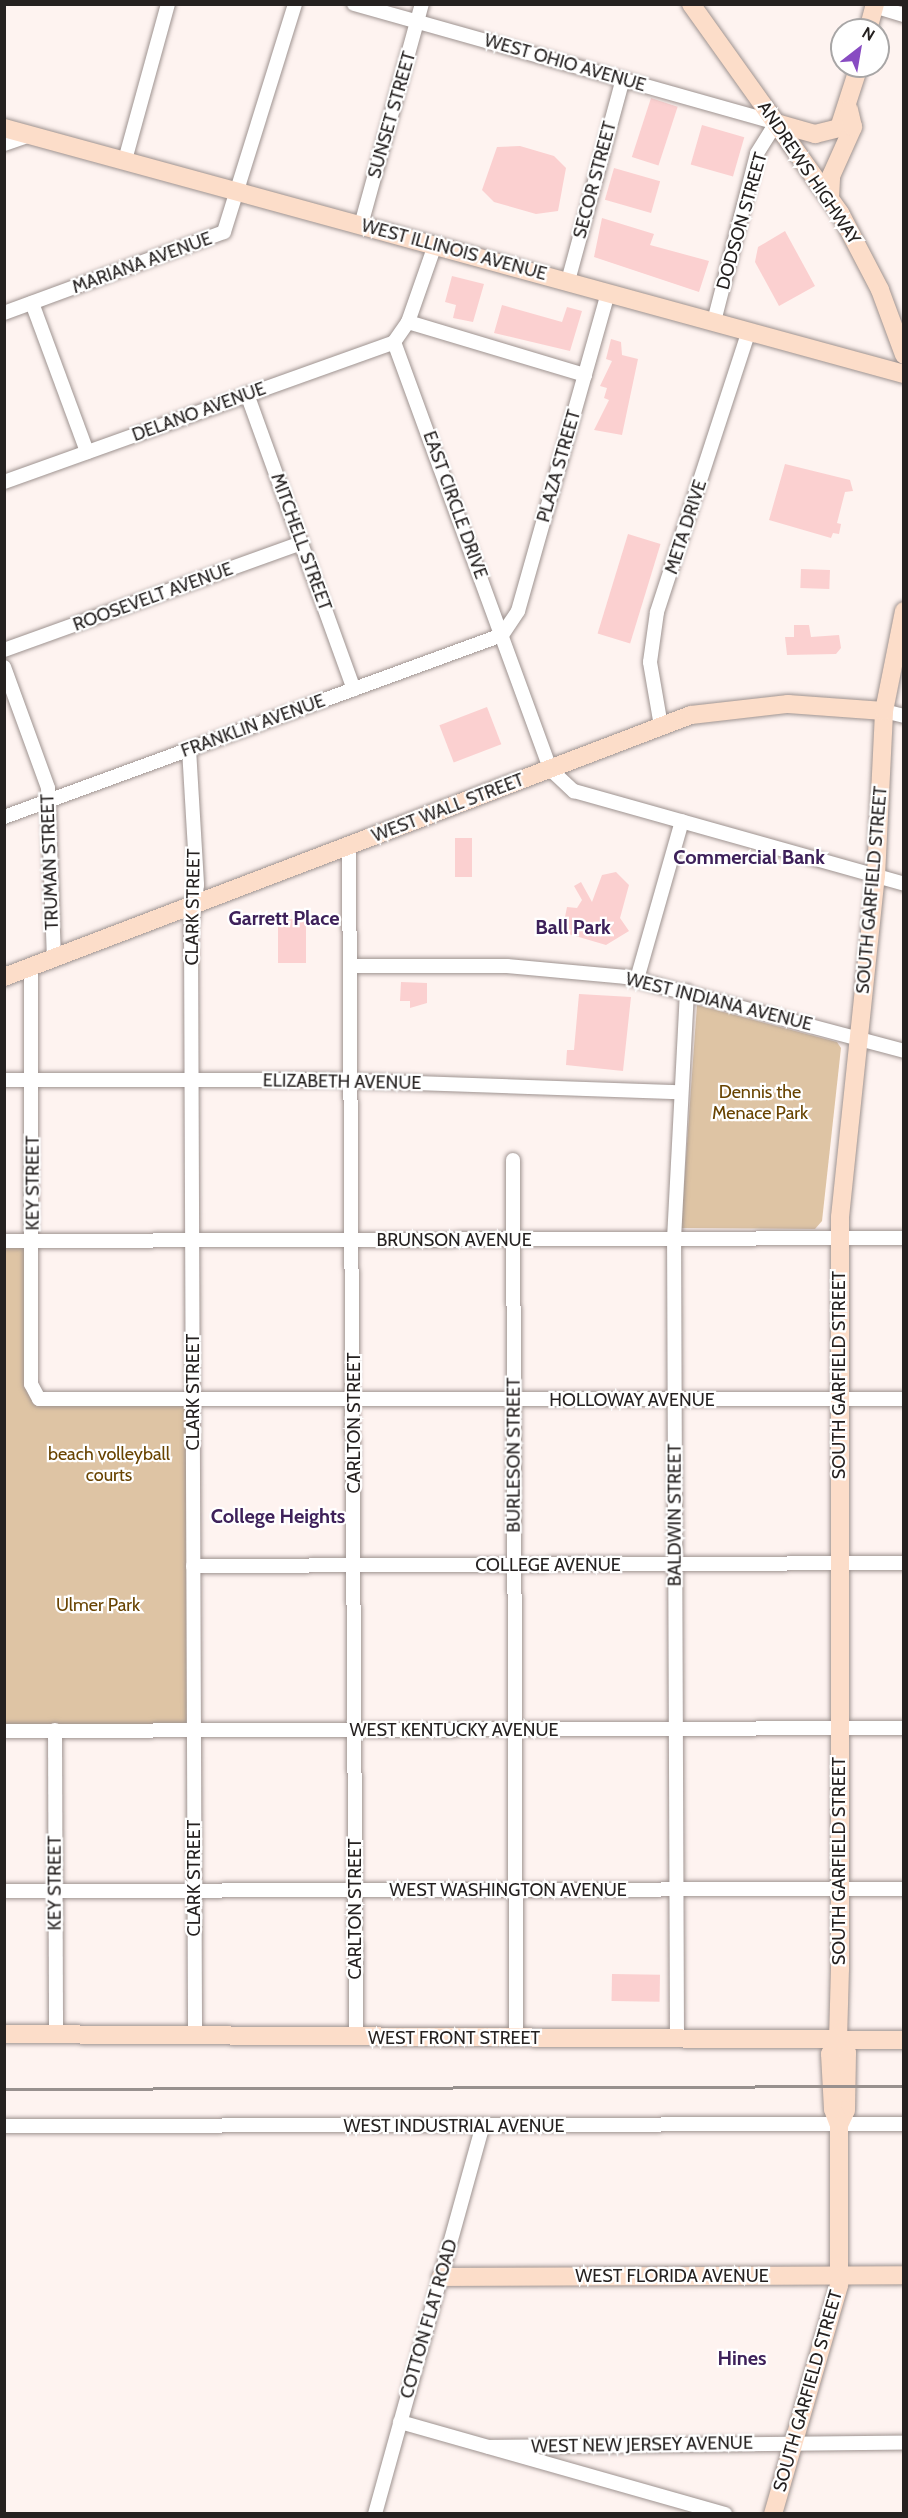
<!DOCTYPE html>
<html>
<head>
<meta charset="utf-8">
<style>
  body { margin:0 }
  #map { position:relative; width:908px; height:2518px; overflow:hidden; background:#fef3f0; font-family:Cabin,sans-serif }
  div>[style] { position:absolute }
  .green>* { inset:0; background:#dec4a4 }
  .building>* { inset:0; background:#fbd0d0; transform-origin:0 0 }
  .roads { filter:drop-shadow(0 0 2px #9e9390) drop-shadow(0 0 2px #9e9390) }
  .minor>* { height:14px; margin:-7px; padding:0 7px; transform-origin:7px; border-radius:7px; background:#fff }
  .major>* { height:18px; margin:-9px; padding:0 9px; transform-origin:9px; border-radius:9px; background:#fcddc9 }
  .rail>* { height:3px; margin:-1.5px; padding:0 1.5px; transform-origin:1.5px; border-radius:1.5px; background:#98908e }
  span { translate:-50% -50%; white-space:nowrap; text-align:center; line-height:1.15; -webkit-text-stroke:4.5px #fff; paint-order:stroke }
  .street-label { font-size:18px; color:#252120 }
  .park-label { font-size:18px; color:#684300 }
  .neighbourhood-label { font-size:20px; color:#3e215a; font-weight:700 }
  .frame { position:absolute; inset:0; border:6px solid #252120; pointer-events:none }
  .north { position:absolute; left:830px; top:18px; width:60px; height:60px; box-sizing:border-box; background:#fff; border:2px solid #a8a6a6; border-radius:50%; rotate:31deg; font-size:16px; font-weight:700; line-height:24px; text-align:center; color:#252120 }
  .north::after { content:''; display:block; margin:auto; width:21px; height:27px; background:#884cc2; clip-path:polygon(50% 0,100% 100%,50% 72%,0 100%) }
</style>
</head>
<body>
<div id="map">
  <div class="green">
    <i style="clip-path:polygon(697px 1005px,837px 1042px,841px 1048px,822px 1221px,815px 1229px,681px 1228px)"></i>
    <i style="clip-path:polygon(25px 1243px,34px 1397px,191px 1403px,192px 1727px,5px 1727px,4px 1244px)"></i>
  </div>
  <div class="building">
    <i style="left:651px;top:98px;width:28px;height:62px;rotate:18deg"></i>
    <i style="left:702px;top:125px;width:44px;height:41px;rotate:16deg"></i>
    <i style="clip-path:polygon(520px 146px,554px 156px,566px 168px,558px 211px,536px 214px,494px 202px,482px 190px,497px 147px)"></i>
    <i style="left:614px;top:168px;width:48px;height:33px;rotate:16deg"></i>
    <i style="clip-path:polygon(602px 218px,654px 234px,650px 245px,709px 261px,699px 292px,594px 257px)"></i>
    <i style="clip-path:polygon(785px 231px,815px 286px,779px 306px,755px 262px,758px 247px)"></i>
    <i style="clip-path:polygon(452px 276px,484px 284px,473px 322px,453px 318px,456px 305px,445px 302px)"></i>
    <i style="clip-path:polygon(502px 305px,562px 322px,567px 307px,582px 311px,570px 351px,494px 333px)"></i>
    <i style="clip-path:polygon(611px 339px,621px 342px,622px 355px,638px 359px,622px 435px,594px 430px,609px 400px,604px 398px,607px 388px,600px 386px,612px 361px,606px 359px)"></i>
    <i style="clip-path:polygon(785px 464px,850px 480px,853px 491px,845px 492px,837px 523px,841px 524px,839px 534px,833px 533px,831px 538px,769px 520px)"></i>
    <i style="left:628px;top:534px;width:34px;height:104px;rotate:17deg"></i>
    <i style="left:801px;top:569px;width:29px;height:19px;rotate:2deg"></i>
    <i style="clip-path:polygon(794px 625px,809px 625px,811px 637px,839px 635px,841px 648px,836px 654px,787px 655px,785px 637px,794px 637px)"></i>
    <i style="left:487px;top:707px;width:40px;height:51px;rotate:69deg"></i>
    <i style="left:455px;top:838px;width:17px;height:39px"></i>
    <i style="clip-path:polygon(616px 872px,629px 885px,620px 918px,629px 931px,606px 945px,562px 932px,567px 907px,577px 908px,582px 900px,574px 886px,581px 882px,592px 902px,602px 875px)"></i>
    <i style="left:278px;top:919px;width:28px;height:44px"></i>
    <i style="clip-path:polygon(401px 982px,427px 983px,427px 1003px,410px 1008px,410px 1001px,400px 1001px)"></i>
    <i style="clip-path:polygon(579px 994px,631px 997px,623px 1071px,566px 1065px,567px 1050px,574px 1050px)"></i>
    <i style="left:612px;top:1974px;width:48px;height:27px;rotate:1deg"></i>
  </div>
  <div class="roads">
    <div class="minor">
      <i style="left:354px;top:4px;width:438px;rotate:15.7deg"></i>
      <i style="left:776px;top:123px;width:36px;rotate:122deg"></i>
      <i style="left:757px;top:154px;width:173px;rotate:104.4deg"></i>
      <i style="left:874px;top:6px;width:31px;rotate:17deg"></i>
      <i style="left:4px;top:144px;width:28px;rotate:-19deg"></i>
      <i style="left:125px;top:160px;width:162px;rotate:-74.6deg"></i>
      <i style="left:361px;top:225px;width:229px;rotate:-74.6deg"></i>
      <i style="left:435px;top:245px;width:82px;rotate:109.3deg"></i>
      <i style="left:408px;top:322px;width:24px;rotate:125deg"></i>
      <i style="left:394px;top:342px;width:455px;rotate:69.9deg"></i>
      <i style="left:550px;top:769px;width:33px;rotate:43deg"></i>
      <i style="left:574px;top:791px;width:343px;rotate:15.7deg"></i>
      <i style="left:568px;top:281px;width:209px;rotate:-74.8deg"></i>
      <i style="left:32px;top:303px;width:159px;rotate:69.7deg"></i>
      <i style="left:4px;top:313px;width:234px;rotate:-20.2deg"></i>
      <i style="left:224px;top:232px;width:239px;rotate:-72.7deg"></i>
      <i style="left:408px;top:322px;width:185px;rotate:16.7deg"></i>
      <i style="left:247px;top:394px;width:314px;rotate:70.1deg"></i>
      <i style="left:4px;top:482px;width:414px;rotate:-19.7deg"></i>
      <i style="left:4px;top:650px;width:316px;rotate:-19.8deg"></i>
      <i style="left:4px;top:667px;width:129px;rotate:70deg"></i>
      <i style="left:48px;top:788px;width:169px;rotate:88deg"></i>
      <i style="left:884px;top:711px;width:21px;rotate:14deg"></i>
      <i style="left:661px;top:726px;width:65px;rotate:-99.8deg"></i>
      <i style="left:650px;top:662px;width:50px;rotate:-82deg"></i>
      <i style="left:657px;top:612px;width:296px;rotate:-71.9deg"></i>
      <i style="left:189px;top:749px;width:136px;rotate:86.6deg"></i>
      <i style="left:197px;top:885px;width:43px;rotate:97.9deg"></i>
      <i style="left:191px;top:928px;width:1108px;rotate:89.79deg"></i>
      <i style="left:4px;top:817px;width:530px;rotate:-20.08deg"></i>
      <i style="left:502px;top:635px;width:29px;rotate:-56deg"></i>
      <i style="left:518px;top:611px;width:331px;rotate:-74.2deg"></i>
      <i style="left:349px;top:845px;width:1193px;rotate:89.66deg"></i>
      <i style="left:352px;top:966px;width:155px"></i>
      <i style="left:507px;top:966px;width:120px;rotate:5.3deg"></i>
      <i style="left:626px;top:977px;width:288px;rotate:14.9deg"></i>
      <i style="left:31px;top:967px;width:417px;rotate:90deg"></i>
      <i style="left:31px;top:1384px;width:17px;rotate:62deg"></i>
      <i style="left:39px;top:1399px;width:865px"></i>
      <i style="left:637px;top:979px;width:164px;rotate:-74.1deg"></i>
      <i style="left:4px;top:1080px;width:325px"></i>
      <i style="left:329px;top:1080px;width:350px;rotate:2deg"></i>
      <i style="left:513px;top:1160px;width:879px;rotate:89.8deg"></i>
      <i style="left:4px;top:1241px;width:900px;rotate:-0.19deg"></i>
      <i style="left:193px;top:1566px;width:711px;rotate:-0.24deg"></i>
      <i style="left:55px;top:1730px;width:305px;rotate:89.8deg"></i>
      <i style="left:4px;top:1731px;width:900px;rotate:-0.19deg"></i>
      <i style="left:4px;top:1891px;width:900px;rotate:-0.13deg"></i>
      <i style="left:677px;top:2040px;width:801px;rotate:-90.21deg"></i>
      <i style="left:674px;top:1239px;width:248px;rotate:-87deg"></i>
      <i style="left:4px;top:2126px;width:900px;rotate:-0.13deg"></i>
      <i style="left:400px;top:2422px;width:338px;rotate:15.8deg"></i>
      <i style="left:489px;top:2447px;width:415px;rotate:-0.6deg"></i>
      <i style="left:375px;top:2514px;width:404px;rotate:-74.5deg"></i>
    </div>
    <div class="major">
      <i style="left:691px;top:4px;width:257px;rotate:54.5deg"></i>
      <i style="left:840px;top:213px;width:87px;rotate:62.5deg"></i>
      <i style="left:880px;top:290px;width:69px;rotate:69.7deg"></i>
      <i style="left:868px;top:30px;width:27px;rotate:-75deg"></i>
      <i style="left:776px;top:123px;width:41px;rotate:15.8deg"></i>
      <i style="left:815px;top:134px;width:25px;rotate:-14deg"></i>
      <i style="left:839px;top:128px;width:65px;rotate:-72.1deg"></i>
      <i style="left:4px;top:128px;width:933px;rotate:15.29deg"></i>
      <i style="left:830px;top:198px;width:22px;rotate:-87deg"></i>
      <i style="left:831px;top:176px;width:54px;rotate:-65.8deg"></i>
      <i style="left:853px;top:127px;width:18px;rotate:-103deg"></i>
      <i style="left:4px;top:977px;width:735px;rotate:-20.88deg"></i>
      <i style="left:691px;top:715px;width:98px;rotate:-6.5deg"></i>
      <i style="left:788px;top:704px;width:96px;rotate:4.2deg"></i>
      <i style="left:4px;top:2034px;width:900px;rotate:0.38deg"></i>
      <i style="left:838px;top:2040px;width:16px;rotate:55deg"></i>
      <i style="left:847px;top:2053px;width:57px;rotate:91deg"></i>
      <i style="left:846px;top:2110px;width:17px;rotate:115deg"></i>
      <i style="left:441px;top:2277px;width:463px;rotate:-0.2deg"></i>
      <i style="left:773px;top:2514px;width:238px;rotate:-73.9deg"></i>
      <i style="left:839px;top:2285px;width:160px;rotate:-90deg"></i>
      <i style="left:839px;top:2125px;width:17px;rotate:-111deg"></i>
      <i style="left:833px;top:2109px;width:55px;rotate:-93.1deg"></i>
      <i style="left:830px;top:2054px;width:16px;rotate:-60deg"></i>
      <i style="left:838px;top:2040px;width:71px;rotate:-88.4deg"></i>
      <i style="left:840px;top:1969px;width:752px;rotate:-90deg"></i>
      <i style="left:840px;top:1217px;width:343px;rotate:-84deg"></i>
      <i style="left:876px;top:876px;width:165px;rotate:-87.2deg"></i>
      <i style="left:884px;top:711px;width:102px;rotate:-78.7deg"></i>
    </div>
  </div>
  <div class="rail">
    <i style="left:4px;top:2089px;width:900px;rotate:-0.19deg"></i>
  </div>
  <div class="street-label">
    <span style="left:565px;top:63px;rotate:16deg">WEST OHIO AVENUE</span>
    <span style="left:392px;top:115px;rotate:-74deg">SUNSET STREET</span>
    <span style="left:809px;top:173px;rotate:56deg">ANDREWS HIGHWAY</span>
    <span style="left:595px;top:180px;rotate:-75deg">SECOR STREET</span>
    <span style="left:742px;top:221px;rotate:-74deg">DODSON STREET</span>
    <span style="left:454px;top:250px;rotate:15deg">WEST ILLINOIS AVENUE</span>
    <span style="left:142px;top:263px;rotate:-20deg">MARIANA AVENUE</span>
    <span style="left:199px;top:412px;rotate:-20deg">DELANO AVENUE</span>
    <span style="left:559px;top:466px;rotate:-74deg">PLAZA STREET</span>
    <span style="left:455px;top:505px;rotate:70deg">EAST CIRCLE DRIVE</span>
    <span style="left:686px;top:527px;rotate:-72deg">META DRIVE</span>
    <span style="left:301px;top:542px;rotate:70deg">MITCHELL STREET</span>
    <span style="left:153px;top:597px;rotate:-20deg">ROOSEVELT AVENUE</span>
    <span style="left:253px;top:726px;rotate:-20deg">FRANKLIN AVENUE</span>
    <span style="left:448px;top:808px;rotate:-21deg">WEST WALL STREET</span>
    <span style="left:50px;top:862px;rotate:-92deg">TRUMAN STREET</span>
    <span style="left:872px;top:890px;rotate:-85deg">SOUTH GARFIELD STREET</span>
    <span style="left:193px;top:907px;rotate:-89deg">CLARK STREET</span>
    <span style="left:719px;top:1002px;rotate:14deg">WEST INDIANA AVENUE</span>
    <span style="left:342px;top:1082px;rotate:1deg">ELIZABETH AVENUE</span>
    <span style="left:33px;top:1183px;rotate:-90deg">KEY STREET</span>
    <span style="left:454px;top:1240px">BRUNSON AVENUE</span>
    <span style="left:839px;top:1375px;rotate:-90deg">SOUTH GARFIELD STREET</span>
    <span style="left:193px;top:1392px;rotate:-90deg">CLARK STREET</span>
    <span style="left:632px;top:1400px">HOLLOWAY AVENUE</span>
    <span style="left:354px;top:1423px;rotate:-90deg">CARLTON STREET</span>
    <span style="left:514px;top:1455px;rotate:-90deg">BURLESON STREET</span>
    <span style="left:675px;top:1515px;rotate:-90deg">BALDWIN STREET</span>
    <span style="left:548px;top:1565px">COLLEGE AVENUE</span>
    <span style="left:454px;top:1730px">WEST KENTUCKY AVENUE</span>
    <span style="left:839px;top:1861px;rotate:-90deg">SOUTH GARFIELD STREET</span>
    <span style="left:194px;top:1878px;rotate:-90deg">CLARK STREET</span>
    <span style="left:55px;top:1883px;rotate:-90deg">KEY STREET</span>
    <span style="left:508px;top:1890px">WEST WASHINGTON AVENUE</span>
    <span style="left:355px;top:1909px;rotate:-90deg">CARLTON STREET</span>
    <span style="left:454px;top:2038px">WEST FRONT STREET</span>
    <span style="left:454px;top:2126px">WEST INDUSTRIAL AVENUE</span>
    <span style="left:672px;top:2276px">WEST FLORIDA AVENUE</span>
    <span style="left:429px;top:2319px;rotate:-74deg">COTTON FLAT ROAD</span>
    <span style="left:808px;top:2391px;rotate:-74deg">SOUTH GARFIELD STREET</span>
    <span style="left:642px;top:2445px;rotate:-1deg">WEST NEW JERSEY AVENUE</span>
  </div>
  <div class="park-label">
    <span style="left:760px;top:1103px">Dennis the<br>Menace Park</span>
    <span style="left:109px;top:1465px">beach volleyball<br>courts</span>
    <span style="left:98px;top:1605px">Ulmer Park</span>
  </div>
  <div class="neighbourhood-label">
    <span style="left:749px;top:857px">Commercial Bank</span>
    <span style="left:284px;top:918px">Garrett Place</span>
    <span style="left:573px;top:927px">Ball Park</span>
    <span style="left:278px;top:1516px">College Heights</span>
    <span style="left:742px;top:2358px">Hines</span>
  </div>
  <div class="frame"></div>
  <div class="north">N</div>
</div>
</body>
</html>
